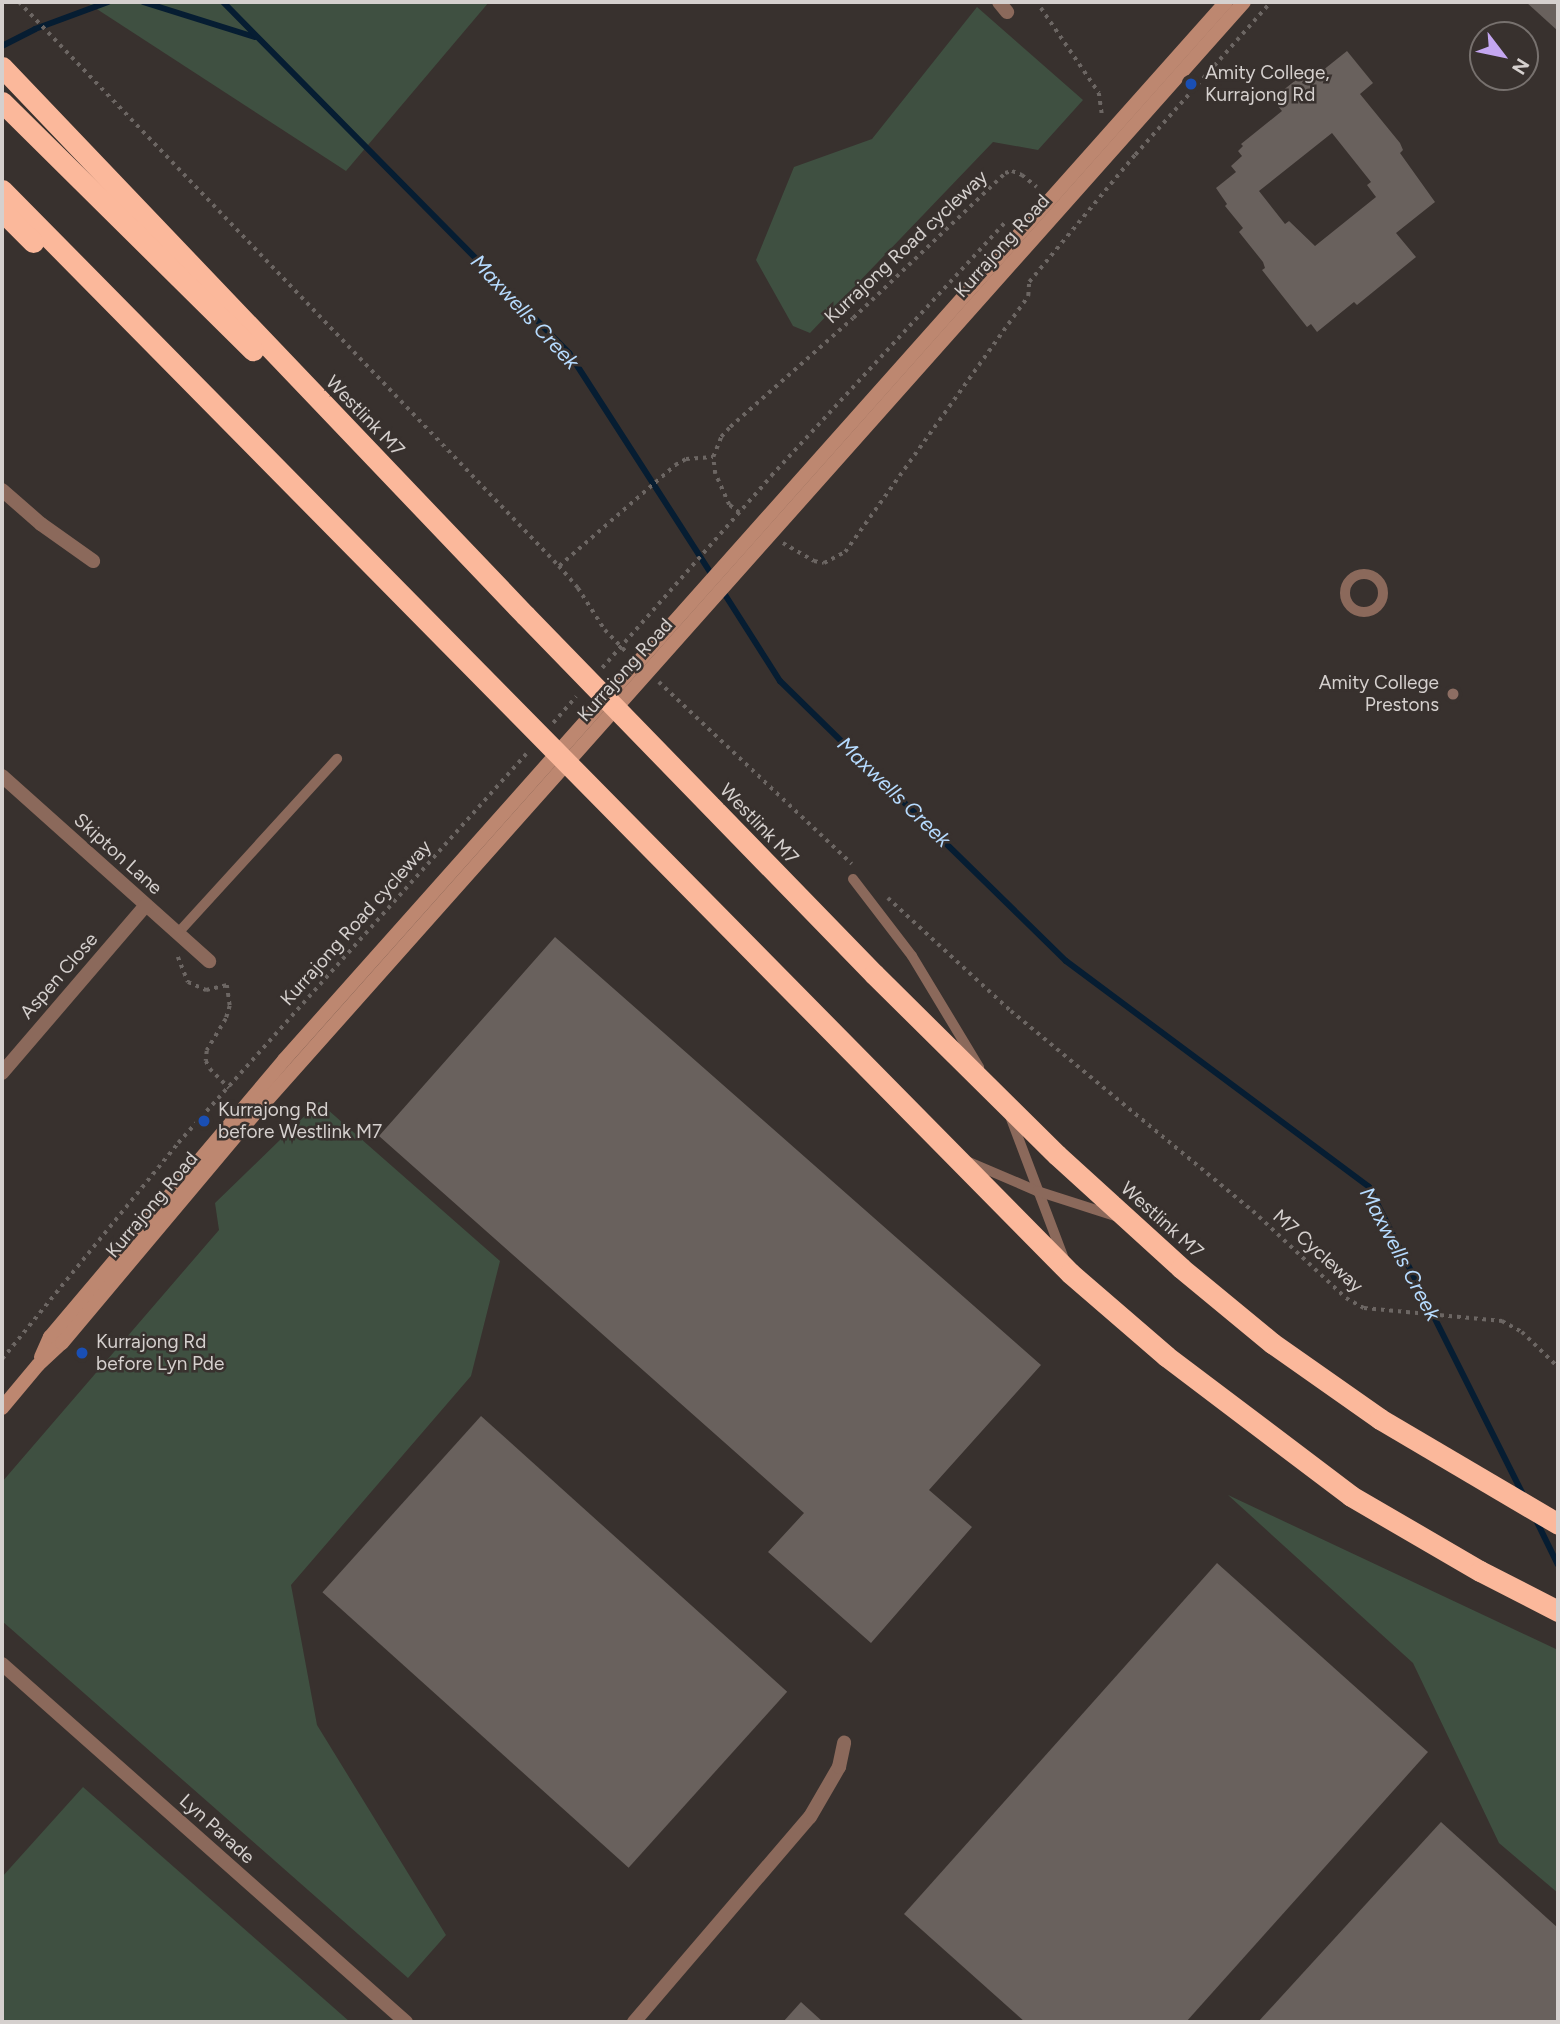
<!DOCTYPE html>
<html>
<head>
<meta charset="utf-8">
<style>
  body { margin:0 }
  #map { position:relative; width:1560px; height:2024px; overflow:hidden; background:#38312e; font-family:Figtree,sans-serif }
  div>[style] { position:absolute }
  .green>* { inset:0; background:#3f5041 }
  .stream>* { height:6px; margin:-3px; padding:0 3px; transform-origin:3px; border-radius:3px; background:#061d32 }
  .building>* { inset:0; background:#69615d; transform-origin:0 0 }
  .path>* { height:3.5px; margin-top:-1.75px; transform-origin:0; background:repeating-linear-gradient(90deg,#6c6663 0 3.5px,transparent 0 8.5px) }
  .service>* { height:10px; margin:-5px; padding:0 5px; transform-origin:5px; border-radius:5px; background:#8b695b }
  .service>.ring { margin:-5px; padding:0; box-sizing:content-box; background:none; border:10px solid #8b695b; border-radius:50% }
  .minor>* { height:14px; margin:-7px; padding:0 7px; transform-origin:7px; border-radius:7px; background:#8b695b }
  .tertiary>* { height:14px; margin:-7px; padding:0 7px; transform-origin:7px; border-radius:7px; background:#8b695b }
  .secondary>* { height:14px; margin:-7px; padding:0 7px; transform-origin:7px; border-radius:7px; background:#bd8770 }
  .motorway>* { height:21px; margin:-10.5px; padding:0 10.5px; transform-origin:10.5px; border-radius:10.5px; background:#fbb89b }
  .dots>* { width:19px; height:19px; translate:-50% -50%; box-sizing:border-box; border:4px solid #38312e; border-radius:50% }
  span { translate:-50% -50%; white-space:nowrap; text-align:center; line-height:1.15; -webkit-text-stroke:5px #38312e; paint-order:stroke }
  .poi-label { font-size:19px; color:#d5d0ce }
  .left { translate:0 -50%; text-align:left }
  .right { translate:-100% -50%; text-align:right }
  .street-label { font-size:19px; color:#d5d0ce }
  .water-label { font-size:21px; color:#b6dbff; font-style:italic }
  .frame { position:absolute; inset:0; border:4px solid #d5d0ce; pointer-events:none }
  .north { position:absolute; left:1469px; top:21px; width:70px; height:70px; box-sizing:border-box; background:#38312e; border:2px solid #77716e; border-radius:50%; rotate:122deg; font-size:19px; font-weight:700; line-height:28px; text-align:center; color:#d5d0ce }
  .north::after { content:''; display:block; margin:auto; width:24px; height:32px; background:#c4a7f1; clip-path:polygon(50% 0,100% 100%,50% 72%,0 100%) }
</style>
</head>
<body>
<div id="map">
  <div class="green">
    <i style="clip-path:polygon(86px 2px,489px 2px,346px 171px)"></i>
    <i style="clip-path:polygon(977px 7px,1083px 100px,1038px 150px,993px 142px,810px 333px,793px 326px,756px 260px,794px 167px,872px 139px)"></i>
    <i style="clip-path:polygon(319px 1102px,500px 1261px,471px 1376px,291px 1585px,317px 1725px,446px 1935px,408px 1978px,2px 1621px,2px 1482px,219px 1230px,215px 1203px)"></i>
    <i style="clip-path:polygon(1228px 1495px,1558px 1650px,1558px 1893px,1499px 1843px,1413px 1663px)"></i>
    <i style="clip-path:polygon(83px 1787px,350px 2022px,2px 2022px,2px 1877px)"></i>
  </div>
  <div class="stream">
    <i style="left:143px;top:2px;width:117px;rotate:17.4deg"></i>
    <i style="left:223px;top:2px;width:493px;rotate:45.4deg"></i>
    <i style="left:569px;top:353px;width:268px;rotate:57.2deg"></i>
    <i style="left:2px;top:46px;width:37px;rotate:-27deg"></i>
    <i style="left:35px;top:29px;width:78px;rotate:-20.3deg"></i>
    <i style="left:722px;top:590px;width:108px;rotate:57.5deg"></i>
    <i style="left:780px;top:681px;width:400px;rotate:44.4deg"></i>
    <i style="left:1066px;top:961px;width:378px;rotate:36.7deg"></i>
    <i style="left:1369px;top:1187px;width:346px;rotate:63.4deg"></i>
    <i style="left:1535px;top:1518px;width:52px;rotate:63.9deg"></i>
  </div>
  <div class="building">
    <i style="clip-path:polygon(1526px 2px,1558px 2px,1558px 31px)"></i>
    <i style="clip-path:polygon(evenodd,1347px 51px,1373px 83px,1360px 94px,1400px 143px,1403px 150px,1400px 153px,1435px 202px,1396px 233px,1416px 257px,1357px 305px,1354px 302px,1317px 332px,1311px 324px,1307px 327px,1262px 270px,1265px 268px,1263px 262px,1239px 232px,1243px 228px,1225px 206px,1227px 204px,1216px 188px,1236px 172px,1231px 166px,1242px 156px,1238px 151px,1243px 146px,1241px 144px,1282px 111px,1272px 99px,1301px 76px,1307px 83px,1347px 51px,1332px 133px,1371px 182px,1367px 185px,1376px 197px,1315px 246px,1289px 221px,1285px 224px,1259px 191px,1332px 133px)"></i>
    <i style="clip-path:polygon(555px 937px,1041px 1365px,929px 1490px,972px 1527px,871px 1643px,768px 1552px,804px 1513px,379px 1136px)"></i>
    <i style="left:481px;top:1416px;width:412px;height:237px;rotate:42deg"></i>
    <i style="clip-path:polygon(1217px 1563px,1428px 1752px,1186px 2022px,1025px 2022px,904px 1914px)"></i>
    <i style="clip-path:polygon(1441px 1822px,1558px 1928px,1558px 2022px,1258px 2022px)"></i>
    <i style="clip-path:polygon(801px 2002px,823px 2022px,783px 2022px)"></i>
  </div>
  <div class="path">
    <i style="left:19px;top:2px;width:781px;rotate:46.25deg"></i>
    <i style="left:559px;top:566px;width:29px;rotate:49deg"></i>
    <i style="left:578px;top:588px;width:50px;rotate:57.3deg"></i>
    <i style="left:605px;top:630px;width:32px;rotate:46deg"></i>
    <i style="left:1041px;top:8px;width:103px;rotate:55.7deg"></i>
    <i style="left:1099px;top:93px;width:22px;rotate:82deg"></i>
    <i style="left:1029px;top:282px;width:165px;rotate:-50.2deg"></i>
    <i style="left:1135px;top:155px;width:205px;rotate:-48.4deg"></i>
    <i style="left:739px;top:513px;width:13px;rotate:-141deg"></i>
    <i style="left:729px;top:505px;width:34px;rotate:-114deg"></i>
    <i style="left:715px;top:474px;width:17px;rotate:-97deg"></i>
    <i style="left:713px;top:457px;width:22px;rotate:-68deg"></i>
    <i style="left:721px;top:437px;width:13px;rotate:-48deg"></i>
    <i style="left:730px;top:427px;width:164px;rotate:-41.5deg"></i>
    <i style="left:853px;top:318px;width:210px;rotate:-43.6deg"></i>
    <i style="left:1005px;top:173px;width:7px;rotate:-16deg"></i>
    <i style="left:1012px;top:171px;width:11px;rotate:22deg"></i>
    <i style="left:1022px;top:175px;width:19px;rotate:39deg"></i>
    <i style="left:783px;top:543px;width:36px;rotate:30deg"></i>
    <i style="left:814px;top:561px;width:10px;rotate:11deg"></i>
    <i style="left:824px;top:563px;width:24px;rotate:-28deg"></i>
    <i style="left:845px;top:552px;width:315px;rotate:-54.4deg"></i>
    <i style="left:1028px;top:296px;width:14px;rotate:-86deg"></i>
    <i style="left:559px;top:566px;width:154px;rotate:-41deg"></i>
    <i style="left:675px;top:465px;width:13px;rotate:-29deg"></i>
    <i style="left:686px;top:459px;width:27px;rotate:-4deg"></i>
    <i style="left:602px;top:668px;width:256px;rotate:-48.6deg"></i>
    <i style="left:771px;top:476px;width:345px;rotate:-47.3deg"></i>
    <i style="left:659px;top:682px;width:265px;rotate:43.3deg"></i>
    <i style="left:553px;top:723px;width:35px;rotate:-49deg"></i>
    <i style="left:888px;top:898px;width:167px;rotate:42.6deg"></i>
    <i style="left:1011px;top:1011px;width:314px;rotate:39.6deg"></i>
    <i style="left:1253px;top:1211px;width:127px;rotate:43.1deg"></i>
    <i style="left:1346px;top:1298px;width:21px;rotate:29deg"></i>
    <i style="left:1364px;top:1308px;width:139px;rotate:5.4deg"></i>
    <i style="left:1502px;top:1321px;width:23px;rotate:29deg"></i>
    <i style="left:1522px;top:1332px;width:50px;rotate:44.2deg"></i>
    <i style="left:178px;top:957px;width:27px;rotate:68deg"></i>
    <i style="left:188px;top:982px;width:20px;rotate:24deg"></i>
    <i style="left:206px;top:990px;width:22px;rotate:-13deg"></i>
    <i style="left:227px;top:985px;width:21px;rotate:82deg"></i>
    <i style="left:230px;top:1006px;width:14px;rotate:107deg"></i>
    <i style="left:226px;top:1019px;width:37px;rotate:121deg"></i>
    <i style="left:207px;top:1051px;width:10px;rotate:96deg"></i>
    <i style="left:206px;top:1061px;width:9px;rotate:63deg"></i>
    <i style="left:210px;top:1069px;width:27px;rotate:45deg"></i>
    <i style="left:2px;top:1359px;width:279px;rotate:-50.8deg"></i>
    <i style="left:178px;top:1143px;width:523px;rotate:-48.18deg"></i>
  </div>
  <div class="service">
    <i class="ring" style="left:1345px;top:574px;width:28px;height:28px"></i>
    <i style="left:853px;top:879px;width:97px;rotate:52.5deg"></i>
    <i style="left:912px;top:956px;width:130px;rotate:58.9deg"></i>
    <i style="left:178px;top:933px;width:236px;rotate:-47.6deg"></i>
    <i style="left:1010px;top:1116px;width:153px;rotate:69.3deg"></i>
    <i style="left:969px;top:1162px;width:74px;rotate:23.1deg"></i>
    <i style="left:1037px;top:1191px;width:82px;rotate:17.8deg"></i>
  </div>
  <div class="minor">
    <i style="left:999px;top:2px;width:13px;rotate:51deg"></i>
    <i style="left:2px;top:490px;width:52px;rotate:41.1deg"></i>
    <i style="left:41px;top:524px;width:64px;rotate:35.4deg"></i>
    <i style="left:2px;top:776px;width:278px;rotate:41.8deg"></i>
    <i style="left:2px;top:1073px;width:221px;rotate:-49.4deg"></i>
    <i style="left:634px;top:2022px;width:270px;rotate:-49.4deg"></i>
    <i style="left:810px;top:1817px;width:58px;rotate:-59.9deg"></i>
    <i style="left:839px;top:1767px;width:25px;rotate:-78deg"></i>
  </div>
  <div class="tertiary">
    <i style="left:2px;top:1664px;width:540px;rotate:41.55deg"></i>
  </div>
  <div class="secondary">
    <i style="left:41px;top:1357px;width:22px;rotate:-66deg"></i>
    <i style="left:50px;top:1337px;width:363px;rotate:-49.8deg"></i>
    <i style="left:284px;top:1060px;width:1417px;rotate:-48.32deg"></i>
    <i style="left:2px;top:1408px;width:56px;rotate:-50.1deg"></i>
    <i style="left:38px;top:1365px;width:33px;rotate:-43deg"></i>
    <i style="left:62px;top:1343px;width:283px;rotate:-50deg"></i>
    <i style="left:244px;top:1126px;width:1504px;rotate:-48.34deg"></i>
  </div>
  <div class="motorway">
    <i style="left:2px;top:67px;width:758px;rotate:46.34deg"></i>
    <i style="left:525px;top:615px;width:501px;rotate:45.81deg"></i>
    <i style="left:874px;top:974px;width:257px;rotate:44.7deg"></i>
    <i style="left:1057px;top:1155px;width:168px;rotate:42.3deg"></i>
    <i style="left:1181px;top:1268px;width:118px;rotate:39.5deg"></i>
    <i style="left:1272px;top:1343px;width:132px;rotate:35.1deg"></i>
    <i style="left:1380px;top:1419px;width:207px;rotate:30.5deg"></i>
    <i style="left:2px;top:102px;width:353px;rotate:44.7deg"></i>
    <i style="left:2px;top:190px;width:1521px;rotate:45.4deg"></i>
    <i style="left:1070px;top:1273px;width:127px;rotate:40.8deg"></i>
    <i style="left:1166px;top:1356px;width:232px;rotate:37.1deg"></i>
    <i style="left:1351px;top:1496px;width:149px;rotate:30.2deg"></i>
    <i style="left:1480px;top:1571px;width:88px;rotate:27.1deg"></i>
    <i style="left:2px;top:211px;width:44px;rotate:45deg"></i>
  </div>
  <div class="dots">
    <i style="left:1191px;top:84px;background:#1a4fb4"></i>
    <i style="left:1453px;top:694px;background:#8d6e63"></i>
    <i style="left:204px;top:1121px;background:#1a4fb4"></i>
    <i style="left:82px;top:1353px;background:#1a4fb4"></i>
  </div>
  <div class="poi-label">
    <span class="left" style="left:1205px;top:84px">Amity College,<br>Kurrajong Rd</span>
    <span class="right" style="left:1439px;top:694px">Amity College<br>Prestons</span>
    <span class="left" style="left:218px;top:1121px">Kurrajong Rd<br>before Westlink M7</span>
    <span class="left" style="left:96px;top:1353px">Kurrajong Rd<br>before Lyn Pde</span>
  </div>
  <div class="street-label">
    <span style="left:1002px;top:246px;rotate:-48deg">Kurrajong Road</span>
    <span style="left:906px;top:247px;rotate:-43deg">Kurrajong Road cycleway</span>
    <span style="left:365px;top:416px;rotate:46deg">Westlink M7</span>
    <span style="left:625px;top:670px;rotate:-48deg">Kurrajong Road</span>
    <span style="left:759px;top:824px;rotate:46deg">Westlink M7</span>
    <span style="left:118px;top:854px;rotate:42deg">Skipton Lane</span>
    <span style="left:356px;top:923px;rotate:-48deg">Kurrajong Road cycleway</span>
    <span style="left:59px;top:976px;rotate:-49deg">Aspen Close</span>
    <span style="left:152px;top:1205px;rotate:-50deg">Kurrajong Road</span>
    <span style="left:1162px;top:1220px;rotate:42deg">Westlink M7</span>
    <span style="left:1318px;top:1251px;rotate:42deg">M7 Cycleway</span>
    <span style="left:217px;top:1829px;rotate:42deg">Lyn Parade</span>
  </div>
  <div class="water-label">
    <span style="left:525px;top:312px;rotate:47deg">Maxwells Creek</span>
    <span style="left:894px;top:792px;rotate:44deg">Maxwells Creek</span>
    <span style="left:1400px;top:1254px;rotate:62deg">Maxwells Creek</span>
  </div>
  <div class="frame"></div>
  <div class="north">N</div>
</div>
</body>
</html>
